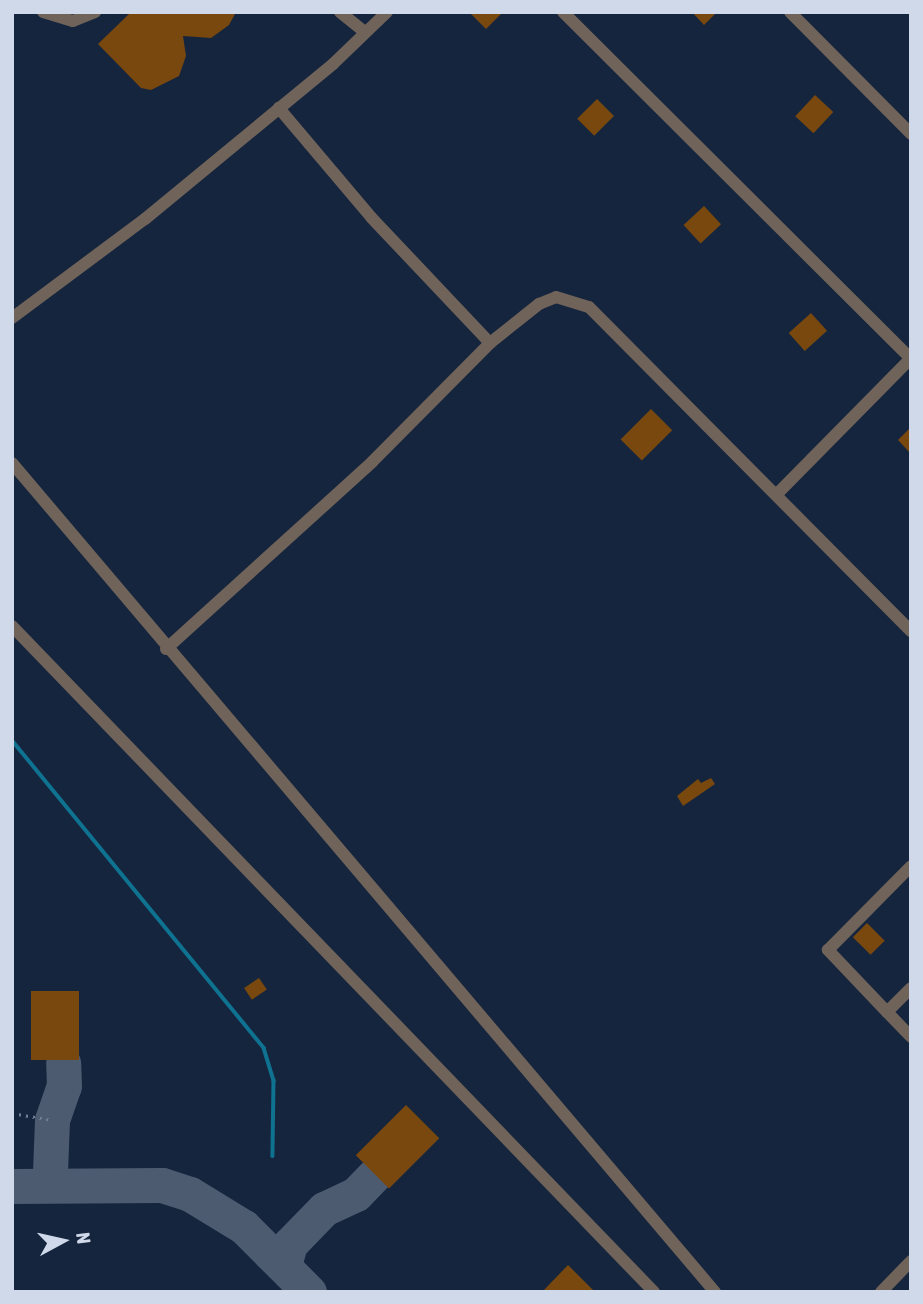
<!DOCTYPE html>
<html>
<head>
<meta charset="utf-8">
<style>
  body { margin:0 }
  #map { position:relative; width:923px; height:1304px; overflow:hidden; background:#15253d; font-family:"Asap Condensed",sans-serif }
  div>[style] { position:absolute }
  .stream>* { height:3.5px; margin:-1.75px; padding:0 1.75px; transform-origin:1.75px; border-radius:1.75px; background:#0f7290 }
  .taxiway>* { height:35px; margin:-17.5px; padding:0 17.5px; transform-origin:17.5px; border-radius:17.5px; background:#4d5b70 }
  .building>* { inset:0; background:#78480f; transform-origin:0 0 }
  .path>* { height:2.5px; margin-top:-1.25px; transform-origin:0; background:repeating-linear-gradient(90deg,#727f93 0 2px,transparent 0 7px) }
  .minor>* { height:12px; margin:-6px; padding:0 6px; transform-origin:6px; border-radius:6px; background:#70635a }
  span { translate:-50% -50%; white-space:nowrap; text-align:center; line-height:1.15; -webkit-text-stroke:6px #15253d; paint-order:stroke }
  .frame { position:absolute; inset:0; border:14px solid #cfd9e9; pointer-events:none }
  .north { position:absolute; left:28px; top:1206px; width:70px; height:70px; -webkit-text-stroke:5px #15253d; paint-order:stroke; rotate:82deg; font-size:19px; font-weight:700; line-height:28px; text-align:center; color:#cfd9e9 }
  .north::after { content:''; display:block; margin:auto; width:24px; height:32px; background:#cfd9e9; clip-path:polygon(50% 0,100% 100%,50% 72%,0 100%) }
</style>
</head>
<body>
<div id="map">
  <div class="stream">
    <i style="left:12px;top:740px;width:398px;rotate:50.7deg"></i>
    <i style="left:264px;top:1048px;width:34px;rotate:73deg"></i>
    <i style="left:274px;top:1080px;width:76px;rotate:90.8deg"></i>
  </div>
  <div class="taxiway">
    <i style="left:50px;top:1172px;width:52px;rotate:-87.8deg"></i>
    <i style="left:52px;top:1120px;width:36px;rotate:-71deg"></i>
    <i style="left:64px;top:1086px;width:23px;rotate:-92deg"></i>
    <i style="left:12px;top:1186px;width:150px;rotate:-0.4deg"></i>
    <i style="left:162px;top:1185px;width:29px;rotate:18deg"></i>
    <i style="left:190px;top:1194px;width:63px;rotate:31.4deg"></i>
    <i style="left:244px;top:1227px;width:92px;rotate:45deg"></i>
    <i style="left:270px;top:1253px;width:19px;rotate:43deg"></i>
    <i style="left:284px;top:1266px;width:23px;rotate:-75deg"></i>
    <i style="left:290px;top:1244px;width:49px;rotate:-45.8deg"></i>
    <i style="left:324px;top:1209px;width:35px;rotate:-25deg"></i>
    <i style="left:356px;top:1194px;width:28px;rotate:-46deg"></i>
  </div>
  <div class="building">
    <i style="clip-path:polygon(131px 12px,236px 12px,229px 25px,211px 38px,183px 36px,186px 56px,179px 76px,151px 90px,141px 88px,98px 44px)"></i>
    <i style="clip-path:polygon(469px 12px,503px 12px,486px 29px)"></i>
    <i style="clip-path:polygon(692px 12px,717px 12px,704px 25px)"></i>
    <i style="left:815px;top:95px;width:25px;height:29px;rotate:43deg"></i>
    <i style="left:597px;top:99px;width:24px;height:28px;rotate:45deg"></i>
    <i style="left:704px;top:206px;width:25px;height:28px;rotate:47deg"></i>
    <i style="left:811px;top:313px;width:24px;height:30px;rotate:48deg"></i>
    <i style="left:651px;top:409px;width:30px;height:43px;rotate:45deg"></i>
    <i style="clip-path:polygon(911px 427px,911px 454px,898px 440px)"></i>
    <i style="clip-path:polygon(711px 778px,715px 784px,683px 806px,677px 796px,698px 779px,701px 783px)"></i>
    <i style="left:867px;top:923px;width:25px;height:20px;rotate:45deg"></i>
    <i style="left:259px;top:978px;width:14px;height:18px;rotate:56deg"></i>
    <i style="left:31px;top:991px;width:48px;height:69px"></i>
    <i style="left:406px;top:1105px;width:47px;height:71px;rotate:45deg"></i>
    <i style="clip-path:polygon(568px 1265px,595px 1292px,542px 1292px)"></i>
  </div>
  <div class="path">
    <i style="left:12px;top:1113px;width:41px;rotate:9.9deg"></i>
  </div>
  <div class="minor">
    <i style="left:43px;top:12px;width:31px;rotate:17deg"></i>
    <i style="left:73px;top:21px;width:24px;rotate:-22deg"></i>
    <i style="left:340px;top:12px;width:32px;rotate:39deg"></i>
    <i style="left:563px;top:12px;width:491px;rotate:44.9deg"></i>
    <i style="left:790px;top:12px;width:172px;rotate:45.2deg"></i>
    <i style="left:12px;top:318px;width:166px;rotate:-36.7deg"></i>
    <i style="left:145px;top:219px;width:244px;rotate:-39.5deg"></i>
    <i style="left:333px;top:64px;width:75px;rotate:-43.9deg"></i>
    <i style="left:490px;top:343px;width:63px;rotate:-38.5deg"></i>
    <i style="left:539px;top:304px;width:18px;rotate:-22deg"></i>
    <i style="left:556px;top:297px;width:34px;rotate:17deg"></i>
    <i style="left:589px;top:307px;width:457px;rotate:45.2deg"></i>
    <i style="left:12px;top:463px;width:1087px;rotate:49.7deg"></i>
    <i style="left:777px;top:494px;width:190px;rotate:-45.4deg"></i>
    <i style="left:12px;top:626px;width:925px;rotate:46.05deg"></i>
    <i style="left:166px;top:649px;width:278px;rotate:-42.2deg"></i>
    <i style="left:372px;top:462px;width:168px;rotate:-45.2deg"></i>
    <i style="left:490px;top:343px;width:173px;rotate:-133.4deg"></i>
    <i style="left:371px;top:217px;width:143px;rotate:-130.2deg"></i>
    <i style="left:911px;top:988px;width:34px;rotate:135deg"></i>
    <i style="left:887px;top:1012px;width:35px;rotate:46deg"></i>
    <i style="left:887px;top:1012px;width:86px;rotate:-133.6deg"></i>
    <i style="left:828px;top:950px;width:118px;rotate:-45.3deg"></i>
    <i style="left:881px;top:1292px;width:43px;rotate:-45.9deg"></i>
  </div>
  <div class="frame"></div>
  <div class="north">N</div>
</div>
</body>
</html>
